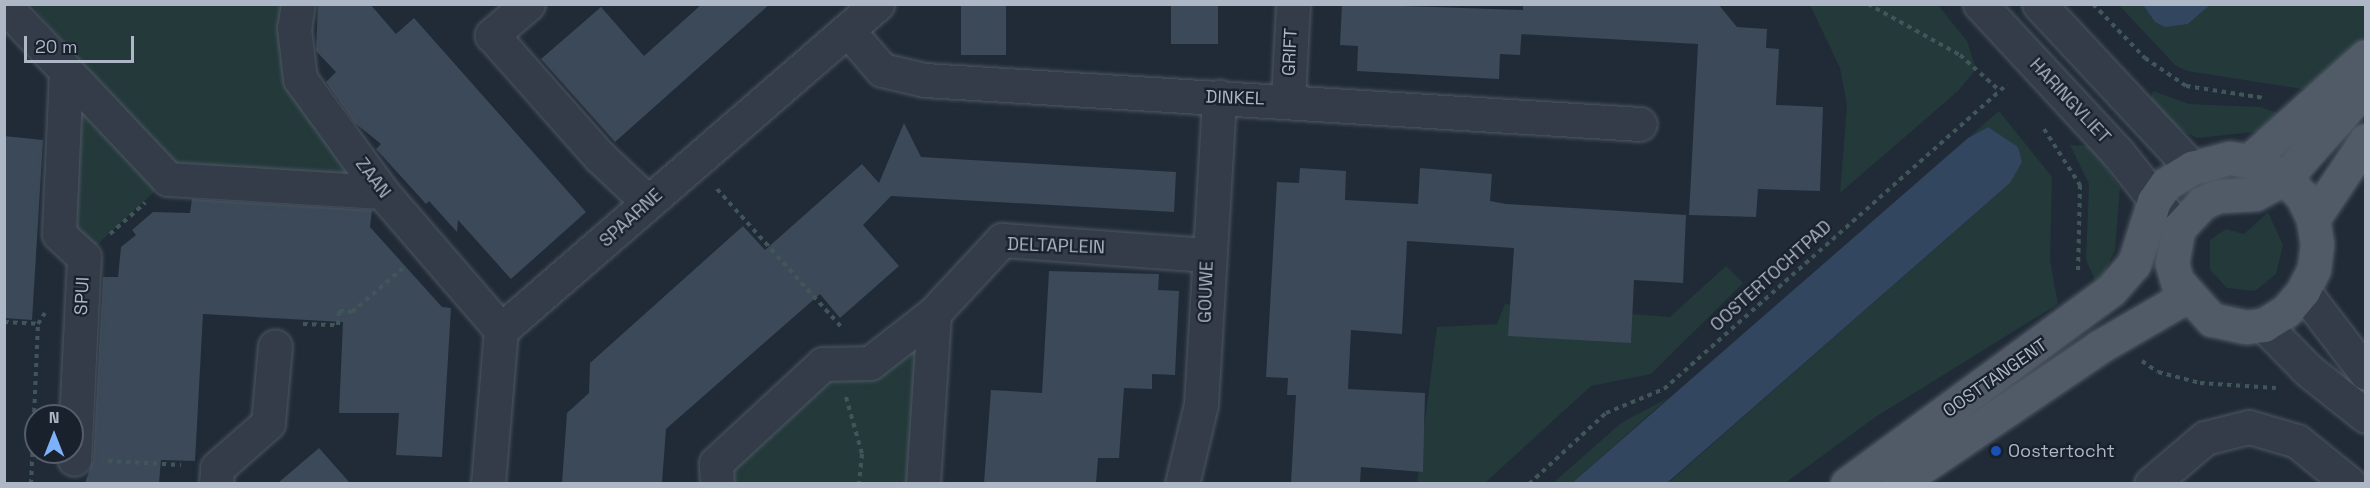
<!DOCTYPE html>
<html>
<head>
<meta charset="utf-8">
<style>
  body { margin:0 }
  #map { position:relative; width:2370px; height:488px; overflow:hidden; background:#202b37; font-family:"Space Grotesk",sans-serif }
  div>[style] { position:absolute }
  .green>* { inset:0; background:#23393a }
  .water>* { inset:0; background:#324660 }
  .building>* { inset:0; background:#3b4958; transform-origin:0 0 }
  .path>* { height:4px; margin-top:-2px; transform-origin:0; background:repeating-linear-gradient(90deg,#415658 0 4.5px,transparent 0 9px) }
  .roads { filter:drop-shadow(0 0 2px #4e5763) drop-shadow(0 0 2px #4e5763) }
  .minor>* { height:33px; margin:-16.5px; padding:0 16.5px; transform-origin:16.5px; border-radius:16.5px; background:#333c48 }
  .major>* { height:33px; margin:-16.5px; padding:0 16.5px; transform-origin:16.5px; border-radius:16.5px; background:#515b68 }
  .dots>* { width:16px; height:16px; translate:-50% -50%; box-sizing:border-box; border:3px solid #19212c; border-radius:50% }
  span { translate:-50% -50%; white-space:nowrap; text-align:center; line-height:1.15; -webkit-text-stroke:4.5px #19212c; paint-order:stroke }
  .street-label { font-size:18px; color:#adb7c5 }
  .poi-label { font-size:18px; color:#adb7c5 }
  .left { translate:0 -50%; text-align:left }
  .frame { position:absolute; inset:0; border:6px solid #adb7c5; pointer-events:none }
  .north { position:absolute; left:24px; top:404px; width:60px; height:60px; box-sizing:border-box; background:#19212c; border:2px solid #545d69; border-radius:50%; rotate:0deg; font-size:16px; font-weight:700; line-height:24px; text-align:center; color:#adb7c5 }
  .north::after { content:''; display:block; margin:auto; width:21px; height:27px; background:#7eb1f9; clip-path:polygon(50% 0,100% 100%,50% 72%,0 100%) }
  .scale { position:absolute; left:24px; top:36px; width:110px; height:27px; box-sizing:border-box; border:3px solid #adb7c5; border-top:0; padding-left:8px; font-size:18px; line-height:21px; white-space:nowrap; color:#adb7c5; -webkit-text-stroke:4px #19212c; paint-order:stroke }
</style>
</head>
<body>
<div id="map">
  <div class="green">
    <i style="clip-path:polygon(32px 5px,285px 5px,294px 92px,349px 177px,168px 179px,84px 257px,72px 247px,66px 71px,147px 143px)"></i>
    <i style="clip-path:polygon(1810px 5px,1938px 5px,1967px 41px,1976px 69px,1958px 91px,1840px 193px,1847px 105px,1840px 68px)"></i>
    <i style="clip-path:polygon(2119px 5px,2143px 5px,2155px 22px,2188px 24px,2210px 5px,2365px 5px,2365px 36px,2314px 84px,2302px 89px,2187px 71px,2175px 65px)"></i>
    <i style="clip-path:polygon(2153px 91px,2189px 104px,2260px 107px,2278px 113px,2273px 130px,2197px 138px,2169px 124px,2150px 101px)"></i>
    <i style="clip-path:polygon(1999px 111px,2052px 177px,2050px 260px,2058px 304px,1877px 416px,1785px 483px,1667px 484px,2010px 183px,1988px 127px,1968px 138px)"></i>
    <i style="clip-path:polygon(2070px 145px,2092px 146px,2120px 188px,2115px 250px,2098px 286px,2086px 260px,2089px 184px)"></i>
    <i style="clip-path:polygon(2268px 212px,2283px 245px,2276px 274px,2255px 291px,2227px 288px,2210px 270px,2210px 240px,2226px 229px,2244px 234px)"></i>
    <i style="clip-path:polygon(1726px 266px,1743px 283px,1651px 374px,1591px 386px,1485px 483px,1417px 484px,1437px 327px,1497px 324px,1505px 304px,1670px 317px)"></i>
    <i style="clip-path:polygon(911px 345px,924px 348px,913px 483px,729px 484px,729px 462px,816px 379px)"></i>
    <i style="clip-path:polygon(1668px 398px,1572px 483px,1553px 483px,1621px 423px)"></i>
  </div>
  <div class="water">
    <i style="clip-path:polygon(2143px 5px,2210px 5px,2188px 24px,2165px 27px,2155px 22px)"></i>
    <i style="clip-path:polygon(1988px 127px,2018px 147px,2022px 162px,2010px 183px,1667px 483px,1572px 483px,1968px 138px)"></i>
  </div>
  <div class="building">
    <i style="clip-path:polygon(318px 4px,370px 4px,396px 34px,414px 18px,586px 212px,511px 279px,458px 220px,457px 232px,429px 201px,426px 204px,376px 149px,381px 144px,355px 123px,326px 82px,336px 72px,316px 51px)"></i>
    <i style="clip-path:polygon(702px 4px,770px 4px,615px 142px,541px 59px,601px 7px,644px 56px)"></i>
    <i style="left:961px;top:4px;width:45px;height:51px"></i>
    <i style="left:1171px;top:4px;width:47px;height:40px"></i>
    <i style="clip-path:polygon(1342px 4px,1523px 10px,1523px 4px,1718px 4px,1737px 27px,1767px 29px,1766px 48px,1779px 49px,1776px 105px,1823px 107px,1820px 191px,1758px 189px,1756px 217px,1689px 215px,1698px 44px,1521px 34px,1522px 25px,1520px 55px,1500px 54px,1499px 79px,1357px 71px,1358px 46px,1340px 45px)"></i>
    <i style="clip-path:polygon(904px 123px,921px 157px,1176px 172px,1174px 212px,891px 196px,863px 225px,899px 266px,840px 318px,820px 294px,666px 429px,662px 483px,562px 483px,567px 413px,589px 393px,590px 363px,743px 226px,765px 250px,862px 164px,879px 183px)"></i>
    <i style="clip-path:polygon(4px 136px,43px 140px,32px 320px,4px 318px)"></i>
    <i style="clip-path:polygon(1300px 168px,1346px 171px,1345px 200px,1418px 204px,1420px 168px,1492px 174px,1490px 201px,1506px 204px,1686px 215px,1683px 283px,1634px 280px,1631px 343px,1508px 336px,1514px 248px,1407px 241px,1402px 334px,1351px 330px,1348px 389px,1425px 393px,1423px 472px,1361px 467px,1360px 483px,1291px 483px,1296px 395px,1287px 395px,1288px 378px,1266px 377px,1277px 182px,1299px 183px)"></i>
    <i style="clip-path:polygon(192px 199px,372px 210px,370px 227px,442px 307px,451px 308px,442px 457px,396px 455px,399px 413px,339px 413px,343px 322px,203px 314px,195px 461px,161px 460px,159px 483px,85px 483px,93px 460px,103px 277px,118px 277px,121px 247px,136px 235px,132px 230px,153px 212px,190px 213px)"></i>
    <i style="clip-path:polygon(1049px 271px,1159px 274px,1158px 290px,1179px 291px,1175px 375px,1152px 374px,1152px 389px,1124px 388px,1119px 458px,1098px 458px,1096px 483px,984px 483px,991px 390px,1042px 393px)"></i>
    <i style="clip-path:polygon(319px 448px,350px 483px,278px 483px)"></i>
  </div>
  <div class="path">
    <i style="left:1868px;top:4px;width:105px;rotate:29deg"></i>
    <i style="left:1960px;top:55px;width:52px;rotate:41.9deg"></i>
    <i style="left:2093px;top:4px;width:75px;rotate:46.1deg"></i>
    <i style="left:2145px;top:58px;width:50px;rotate:34.3deg"></i>
    <i style="left:2186px;top:86px;width:79px;rotate:8.7deg"></i>
    <i style="left:2044px;top:129px;width:67px;rotate:57.3deg"></i>
    <i style="left:2080px;top:185px;width:85px;rotate:91.3deg"></i>
    <i style="left:717px;top:189px;width:188px;rotate:48deg"></i>
    <i style="left:110px;top:234px;width:47px;rotate:-41.5deg"></i>
    <i style="left:4px;top:322px;width:34px;rotate:3deg"></i>
    <i style="left:303px;top:324px;width:35px;rotate:2deg"></i>
    <i style="left:338px;top:325px;width:14px;rotate:-86deg"></i>
    <i style="left:339px;top:311px;width:13px;rotate:4deg"></i>
    <i style="left:352px;top:312px;width:67px;rotate:-40.8deg"></i>
    <i style="left:2142px;top:361px;width:19px;rotate:35deg"></i>
    <i style="left:2158px;top:372px;width:43px;rotate:14.7deg"></i>
    <i style="left:2200px;top:383px;width:76px;rotate:3.8deg"></i>
    <i style="left:846px;top:397px;width:59px;rotate:74.3deg"></i>
    <i style="left:862px;top:454px;width:30px;rotate:96deg"></i>
    <i style="left:108px;top:461px;width:73px;rotate:3.1deg"></i>
    <i style="left:31px;top:484px;width:160px;rotate:-87.5deg"></i>
    <i style="left:38px;top:324px;width:13px;rotate:-58deg"></i>
    <i style="left:1529px;top:484px;width:105px;rotate:-42.7deg"></i>
    <i style="left:1606px;top:413px;width:63px;rotate:-22.5deg"></i>
    <i style="left:1664px;top:389px;width:459px;rotate:-41.6deg"></i>
  </div>
  <div class="roads">
    <div class="minor">
      <i style="left:298px;top:4px;width:24px;rotate:99deg"></i>
      <i style="left:294px;top:28px;width:51px;rotate:83.3deg"></i>
      <i style="left:300px;top:79px;width:140px;rotate:54deg"></i>
      <i style="left:382px;top:192px;width:182px;rotate:49.2deg"></i>
      <i style="left:528px;top:4px;width:48px;rotate:139.3deg"></i>
      <i style="left:492px;top:35px;width:163px;rotate:48.5deg"></i>
      <i style="left:600px;top:157px;width:66px;rotate:43.2deg"></i>
      <i style="left:1980px;top:4px;width:203px;rotate:47.2deg"></i>
      <i style="left:2118px;top:153px;width:97px;rotate:51.7deg"></i>
      <i style="left:2039px;top:4px;width:224px;rotate:47deg"></i>
      <i style="left:4px;top:5px;width:239px;rotate:46.7deg"></i>
      <i style="left:168px;top:179px;width:214px;rotate:3.5deg"></i>
      <i style="left:849px;top:32px;width:50px;rotate:49deg"></i>
      <i style="left:882px;top:70px;width:44px;rotate:13.1deg"></i>
      <i style="left:925px;top:80px;width:716px;rotate:3.52deg"></i>
      <i style="left:66px;top:71px;width:163px;rotate:92.5deg"></i>
      <i style="left:59px;top:234px;width:34px;rotate:43deg"></i>
      <i style="left:84px;top:257px;width:202px;rotate:92.8deg"></i>
      <i style="left:1288px;top:100px;width:96px;rotate:-87deg"></i>
      <i style="left:2303px;top:291px;width:103px;rotate:52.5deg"></i>
      <i style="left:2264px;top:325px;width:63px;rotate:45.6deg"></i>
      <i style="left:2308px;top:370px;width:74px;rotate:38.4deg"></i>
      <i style="left:216px;top:484px;width:16px;rotate:-86deg"></i>
      <i style="left:217px;top:468px;width:68px;rotate:-41.4deg"></i>
      <i style="left:268px;top:423px;width:77px;rotate:-84.8deg"></i>
      <i style="left:488px;top:484px;width:155px;rotate:-85.2deg"></i>
      <i style="left:501px;top:330px;width:498px;rotate:-40.9deg"></i>
      <i style="left:717px;top:484px;width:21px;rotate:-93deg"></i>
      <i style="left:716px;top:463px;width:146px;rotate:-42.8deg"></i>
      <i style="left:823px;top:364px;width:47px;rotate:-1.2deg"></i>
      <i style="left:870px;top:363px;width:81px;rotate:-38deg"></i>
      <i style="left:934px;top:313px;width:100px;rotate:-47deg"></i>
      <i style="left:1002px;top:240px;width:206px;rotate:4.2deg"></i>
      <i style="left:923px;top:484px;width:171px;rotate:-86.3deg"></i>
      <i style="left:1182px;top:484px;width:82px;rotate:-76.6deg"></i>
      <i style="left:1201px;top:404px;width:308px;rotate:-86.6deg"></i>
      <i style="left:2151px;top:484px;width:71px;rotate:-40.4deg"></i>
      <i style="left:2205px;top:438px;width:45px;rotate:-14deg"></i>
      <i style="left:2249px;top:427px;width:50px;rotate:16.3deg"></i>
      <i style="left:2297px;top:441px;width:68px;rotate:39.1deg"></i>
    </div>
    <div class="major">
      <i style="left:2249px;top:161px;width:157px;rotate:-41.9deg"></i>
      <i style="left:2313px;top:219px;width:95px;rotate:-56.1deg"></i>
      <i style="left:1847px;top:484px;width:328px;rotate:-36.3deg"></i>
      <i style="left:2111px;top:290px;width:35px;rotate:-49deg"></i>
      <i style="left:2134px;top:264px;width:66px;rotate:-72.4deg"></i>
      <i style="left:2154px;top:201px;width:21px;rotate:-55deg"></i>
      <i style="left:2166px;top:184px;width:31px;rotate:-32deg"></i>
      <i style="left:2192px;top:168px;width:39px;rotate:-15deg"></i>
      <i style="left:2230px;top:158px;width:19px;rotate:9deg"></i>
      <i style="left:2249px;top:161px;width:40px;rotate:25deg"></i>
      <i style="left:2285px;top:178px;width:25px;rotate:47deg"></i>
      <i style="left:2302px;top:196px;width:25px;rotate:64deg"></i>
      <i style="left:2313px;top:219px;width:25px;rotate:81deg"></i>
      <i style="left:2317px;top:244px;width:25px;rotate:97deg"></i>
      <i style="left:2314px;top:269px;width:25px;rotate:117deg"></i>
      <i style="left:2303px;top:291px;width:26px;rotate:130deg"></i>
      <i style="left:2286px;top:311px;width:26px;rotate:148deg"></i>
      <i style="left:2264px;top:325px;width:18px;rotate:174deg"></i>
      <i style="left:2246px;top:327px;width:35px;rotate:-168deg"></i>
      <i style="left:2212px;top:320px;width:52px;rotate:-131.9deg"></i>
      <i style="left:2177px;top:281px;width:18px;rotate:-106deg"></i>
      <i style="left:2172px;top:264px;width:36px;rotate:-80deg"></i>
      <i style="left:2178px;top:229px;width:35px;rotate:-47deg"></i>
      <i style="left:2202px;top:203px;width:17px;rotate:-24deg"></i>
      <i style="left:2218px;top:196px;width:37px;rotate:-3deg"></i>
      <i style="left:2255px;top:194px;width:34px;rotate:-28deg"></i>
      <i style="left:2285px;top:178px;width:122px;rotate:-48.3deg"></i>
      <i style="left:1897px;top:484px;width:244px;rotate:-34.1deg"></i>
      <i style="left:2099px;top:347px;width:102px;rotate:-30.1deg"></i>
    </div>
  </div>
  <div class="dots">
    <i style="left:1996px;top:451px;background:#1a4fb4"></i>
  </div>
  <div class="street-label">
    <span style="left:1290px;top:52px;rotate:-87deg">GRIFT</span>
    <span style="left:1235px;top:98px;rotate:2deg">DINKEL</span>
    <span style="left:2070px;top:101px;rotate:47deg">HARINGVLIET</span>
    <span style="left:373px;top:178px;rotate:53deg">ZAAN</span>
    <span style="left:631px;top:218px;rotate:-42deg">SPAARNE</span>
    <span style="left:1056px;top:246px;rotate:2deg">DELTAPLEIN</span>
    <span style="left:1771px;top:276px;rotate:-42deg">OOSTERTOCHTPAD</span>
    <span style="left:1206px;top:292px;rotate:-88deg">GOUWE</span>
    <span style="left:82px;top:296px;rotate:-87deg">SPUI</span>
    <span style="left:1995px;top:378px;rotate:-35deg">OOSTTANGENT</span>
  </div>
  <div class="poi-label">
    <span class="left" style="left:2008px;top:451px">Oostertocht</span>
  </div>
  <div class="frame"></div>
  <div class="north">N</div>
  <div class="scale">20 m</div>
</div>
</body>
</html>
